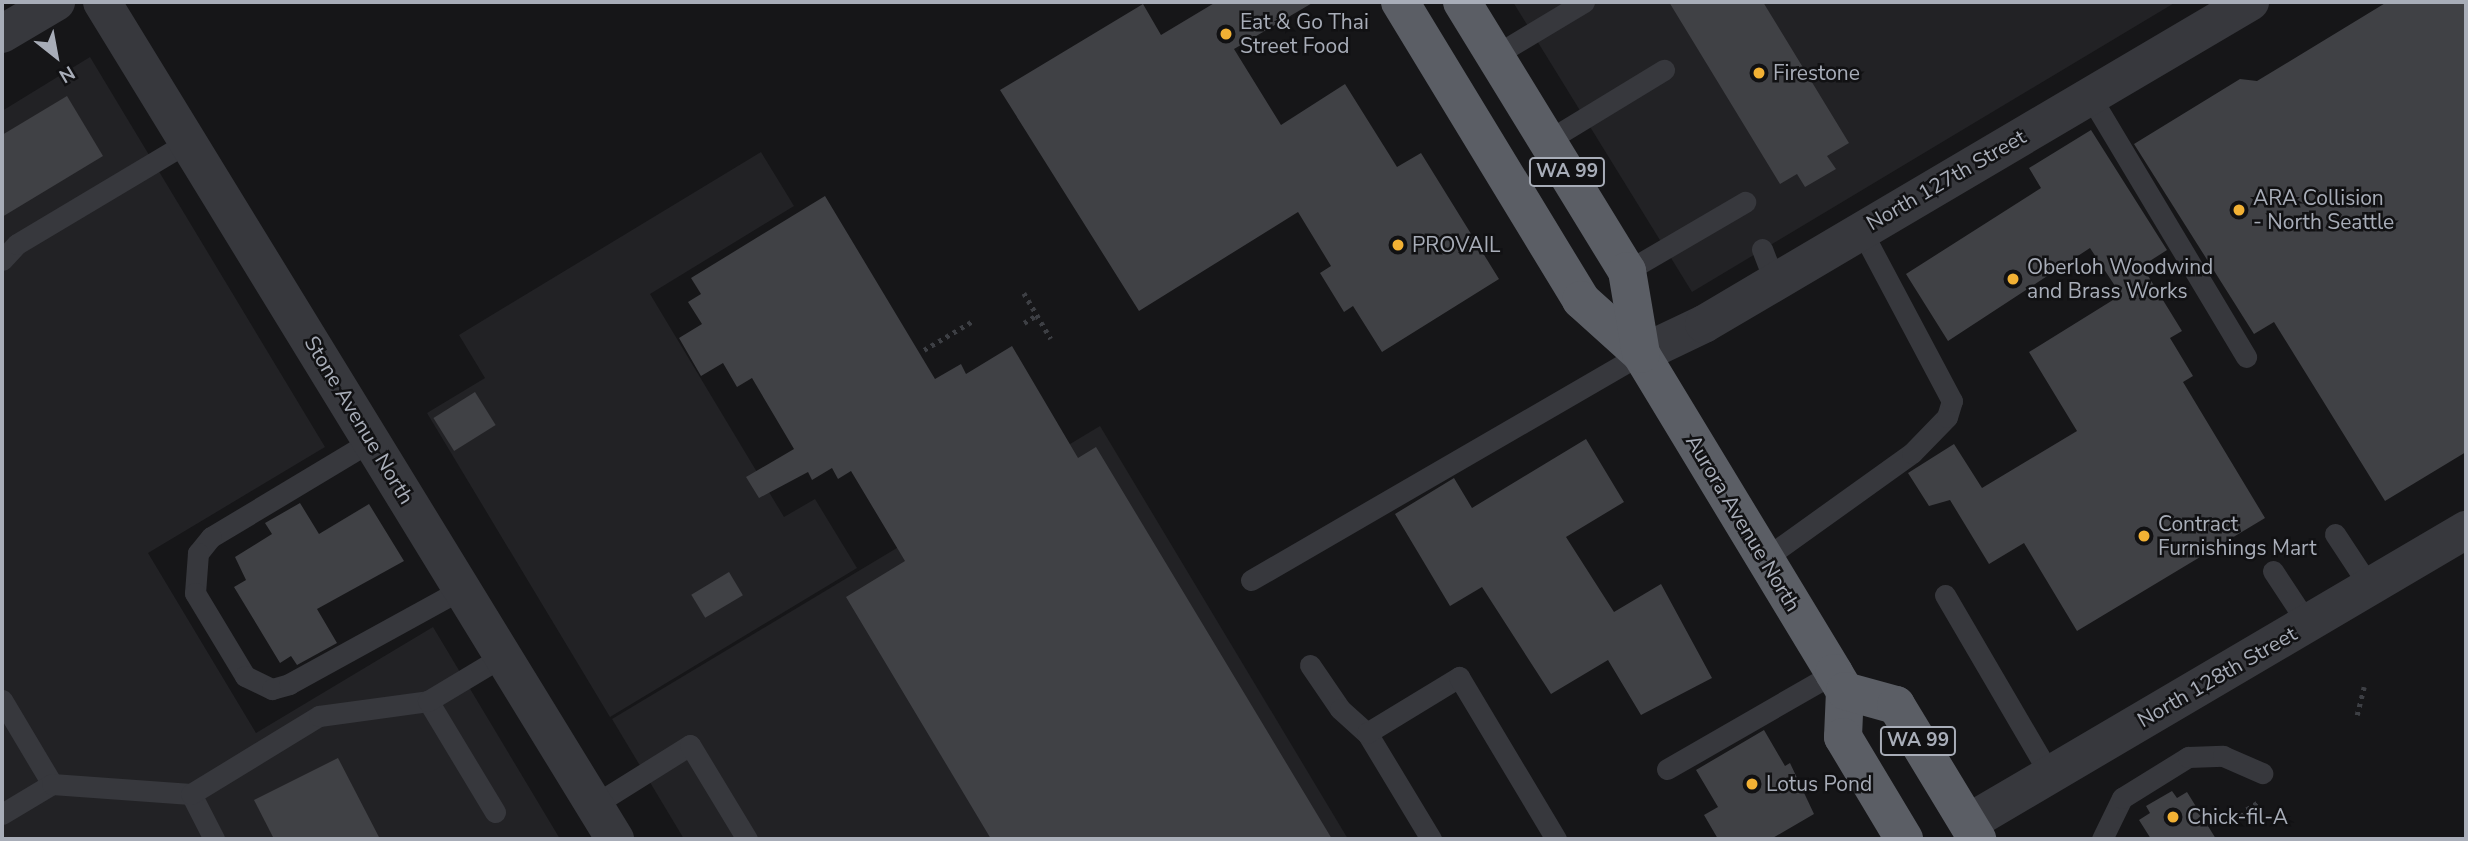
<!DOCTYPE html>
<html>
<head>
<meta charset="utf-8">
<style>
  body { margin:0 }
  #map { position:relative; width:2468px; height:841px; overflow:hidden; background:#161618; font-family:"Nunito Sans",sans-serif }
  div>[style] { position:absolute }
  .built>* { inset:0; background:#222225 }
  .building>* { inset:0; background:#404145; transform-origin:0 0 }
  .path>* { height:4.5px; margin-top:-2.25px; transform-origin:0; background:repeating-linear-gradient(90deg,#3d3f44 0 3.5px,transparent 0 8.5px) }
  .service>* { height:21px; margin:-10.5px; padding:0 10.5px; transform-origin:10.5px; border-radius:10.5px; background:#37383d }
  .minor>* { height:38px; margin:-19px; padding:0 19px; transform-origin:19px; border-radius:19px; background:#37383d }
  .tertiary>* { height:38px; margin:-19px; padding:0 19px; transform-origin:19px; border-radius:19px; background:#37383d }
  .trunk>* { height:38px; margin:-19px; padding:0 19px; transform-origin:19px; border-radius:19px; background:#5b5e65 }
  .dots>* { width:19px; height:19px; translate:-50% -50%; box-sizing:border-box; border:4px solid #111113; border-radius:50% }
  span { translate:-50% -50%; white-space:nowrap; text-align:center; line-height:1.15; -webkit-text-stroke:5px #111113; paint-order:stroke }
  .shield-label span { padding:2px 5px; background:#111113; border:2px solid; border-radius:5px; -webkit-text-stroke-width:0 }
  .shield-label { font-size:19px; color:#a8adb8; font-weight:700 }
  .poi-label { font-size:21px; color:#a8adb8 }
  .left { translate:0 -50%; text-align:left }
  .street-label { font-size:21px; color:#a8adb8 }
  .frame { position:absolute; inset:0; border:4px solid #a8adb8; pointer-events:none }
  .north { position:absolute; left:21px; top:21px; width:70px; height:70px; -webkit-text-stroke:5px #111113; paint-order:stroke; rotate:149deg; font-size:19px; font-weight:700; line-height:28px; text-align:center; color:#a8adb8 }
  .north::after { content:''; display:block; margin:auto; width:24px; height:32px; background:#a8adb8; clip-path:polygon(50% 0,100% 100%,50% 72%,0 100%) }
</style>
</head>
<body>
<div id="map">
  <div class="built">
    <i style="clip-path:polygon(1513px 2px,2176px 2px,1692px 292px)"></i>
    <i style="clip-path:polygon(90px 57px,325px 447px,148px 553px,256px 733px,433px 627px,560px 839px,2px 839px,2px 111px)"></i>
    <i style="clip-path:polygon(761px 152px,794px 206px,650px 294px,784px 517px,815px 499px,857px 568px,610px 717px,427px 413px,485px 378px,459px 335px)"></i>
    <i style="clip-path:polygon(1100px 426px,1348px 839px,684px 839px,612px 719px)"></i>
  </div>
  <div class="building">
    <i style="clip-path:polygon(1216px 2px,1314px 2px,1234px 49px,1281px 125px,1345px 84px,1397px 167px,1421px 153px,1499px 279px,1382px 352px,1353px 306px,1344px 312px,1320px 273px,1331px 266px,1298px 212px,1139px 311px,1000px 90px,1143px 4px,1161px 35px)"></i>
    <i style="clip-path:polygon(1669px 2px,1763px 2px,1849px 143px,1827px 156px,1836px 169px,1805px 187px,1797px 174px,1780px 184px)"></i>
    <i style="clip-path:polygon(2387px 2px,2466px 2px,2466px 452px,2385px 501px,2274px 322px,2254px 334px,2134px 144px,2240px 79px,2257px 81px)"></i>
    <i style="clip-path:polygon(67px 96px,103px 156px,2px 217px,2px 135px)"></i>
    <i style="clip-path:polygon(2091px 130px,2167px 250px,2142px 266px,2182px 331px,2170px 338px,2193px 376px,2183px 382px,2265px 518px,2077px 631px,2024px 543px,1989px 564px,1950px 500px,1929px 506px,1908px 473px,1954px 444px,1982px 488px,2077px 431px,2029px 352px,2121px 295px,2090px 248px,1948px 341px,1906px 274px,2041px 188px,2029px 168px)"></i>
    <i style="clip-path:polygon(825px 196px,935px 379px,961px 364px,966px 374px,1012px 346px,1078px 458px,1096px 447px,1332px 839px,991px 839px,846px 597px,905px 561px,851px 471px,838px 479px,832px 468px,812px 480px,808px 472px,759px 498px,746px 477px,794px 449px,752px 378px,737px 387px,723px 363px,701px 376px,679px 338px,702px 324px,688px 302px,701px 294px,691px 278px)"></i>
    <i style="left:475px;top:392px;width:39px;height:49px;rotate:58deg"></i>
    <i style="clip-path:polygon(1586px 439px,1624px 502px,1566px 537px,1614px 612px,1661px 584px,1712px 678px,1641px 715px,1608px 660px,1551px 694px,1482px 587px,1450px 606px,1395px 514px,1454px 478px,1472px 508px)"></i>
    <i style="clip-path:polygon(300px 503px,319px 534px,369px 504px,404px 561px,317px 609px,337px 643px,297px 665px,291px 656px,280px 663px,234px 587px,246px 580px,235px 557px,272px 534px,265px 523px)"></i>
    <i style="left:729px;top:572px;width:27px;height:44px;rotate:59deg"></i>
    <i style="clip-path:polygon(1764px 730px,1785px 766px,1790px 763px,1814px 814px,1771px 839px,1718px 839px,1704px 815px,1718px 807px,1696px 770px)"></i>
    <i style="clip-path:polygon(338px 758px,380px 839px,274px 839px,254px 800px)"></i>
    <i style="clip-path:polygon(2172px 791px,2177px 798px,2187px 792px,2216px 839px,2151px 839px,2139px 820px,2150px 813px,2146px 806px)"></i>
  </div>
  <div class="path">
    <i style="left:1024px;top:293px;width:53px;rotate:59.6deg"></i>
    <i style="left:1024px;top:323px;width:15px;rotate:-32deg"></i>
    <i style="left:924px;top:350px;width:55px;rotate:-30.8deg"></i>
    <i style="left:2357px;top:715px;width:29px;rotate:-76deg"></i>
    <i style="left:2225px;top:823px;width:38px;rotate:-32deg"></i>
  </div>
  <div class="service">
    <i style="left:1494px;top:56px;width:105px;rotate:-31deg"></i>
    <i style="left:2090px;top:96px;width:304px;rotate:59.1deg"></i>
    <i style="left:1547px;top:141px;width:137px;rotate:-31.3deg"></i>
    <i style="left:1762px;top:249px;width:33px;rotate:69deg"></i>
    <i style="left:2px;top:260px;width:22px;rotate:-47deg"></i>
    <i style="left:17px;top:244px;width:199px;rotate:-30.8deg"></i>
    <i style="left:1627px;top:271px;width:137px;rotate:-30.3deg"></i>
    <i style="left:371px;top:441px;width:187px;rotate:149deg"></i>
    <i style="left:211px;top:537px;width:21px;rotate:129deg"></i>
    <i style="left:198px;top:553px;width:40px;rotate:94.3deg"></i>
    <i style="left:195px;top:593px;width:97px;rotate:58.9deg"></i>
    <i style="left:245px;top:676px;width:30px;rotate:26deg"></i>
    <i style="left:272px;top:689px;width:18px;rotate:-16deg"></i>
    <i style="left:289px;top:684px;width:197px;rotate:-28.8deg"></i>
    <i style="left:2335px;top:534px;width:64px;rotate:56.6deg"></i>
    <i style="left:1764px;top:559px;width:182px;rotate:-35.6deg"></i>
    <i style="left:1912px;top:453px;width:50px;rotate:-45.8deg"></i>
    <i style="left:1947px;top:417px;width:17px;rotate:-73deg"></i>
    <i style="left:1952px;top:401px;width:194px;rotate:-118deg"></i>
    <i style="left:2273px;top:571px;width:64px;rotate:56.6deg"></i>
    <i style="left:1251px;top:580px;width:451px;rotate:-30.1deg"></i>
    <i style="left:1945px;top:595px;width:208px;rotate:59.7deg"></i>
    <i style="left:1310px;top:665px;width:53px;rotate:55.7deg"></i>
    <i style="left:1340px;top:709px;width:36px;rotate:42deg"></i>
    <i style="left:2px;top:700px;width:98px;rotate:59.2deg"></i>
    <i style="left:52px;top:784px;width:58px;rotate:149deg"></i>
    <i style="left:1667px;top:769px;width:193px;rotate:-29.9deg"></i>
    <i style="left:52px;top:784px;width:139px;rotate:4.1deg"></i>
    <i style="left:191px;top:794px;width:51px;rotate:62.9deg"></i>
    <i style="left:191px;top:794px;width:150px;rotate:-31.4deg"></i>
    <i style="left:319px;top:716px;width:110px;rotate:-7.8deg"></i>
    <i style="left:594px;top:805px;width:113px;rotate:-32deg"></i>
    <i style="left:690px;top:745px;width:110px;rotate:58.8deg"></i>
    <i style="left:495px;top:812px;width:130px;rotate:-121.1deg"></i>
    <i style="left:428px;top:701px;width:87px;rotate:-31deg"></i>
    <i style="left:1431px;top:839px;width:124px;rotate:-121.1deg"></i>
    <i style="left:1367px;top:733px;width:108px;rotate:-31.3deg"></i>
    <i style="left:1459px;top:677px;width:189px;rotate:59.1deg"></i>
    <i style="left:2102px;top:839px;width:46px;rotate:-64deg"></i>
    <i style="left:2122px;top:798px;width:78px;rotate:-31.8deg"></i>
    <i style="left:2188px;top:757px;width:35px;rotate:-2deg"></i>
    <i style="left:2223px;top:756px;width:43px;rotate:23.6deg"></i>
  </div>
  <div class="minor">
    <i style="left:102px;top:2px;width:982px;rotate:58.5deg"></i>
    <i style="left:1641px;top:354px;width:70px;rotate:-25.5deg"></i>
    <i style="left:1704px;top:324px;width:634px;rotate:-30.53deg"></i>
    <i style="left:1968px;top:823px;width:578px;rotate:-30.47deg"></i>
  </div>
  <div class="tertiary">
    <i style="left:2px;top:34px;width:63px;rotate:-30.7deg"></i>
  </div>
  <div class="trunk">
    <i style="left:1400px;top:2px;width:349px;rotate:58.7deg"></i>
    <i style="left:1581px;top:300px;width:81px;rotate:42deg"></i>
    <i style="left:1641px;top:354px;width:373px;rotate:58.8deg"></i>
    <i style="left:1834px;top:673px;width:21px;rotate:59deg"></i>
    <i style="left:1845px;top:691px;width:46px;rotate:92.5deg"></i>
    <i style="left:1843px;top:737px;width:119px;rotate:59.1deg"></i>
    <i style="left:1462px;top:2px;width:316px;rotate:58.5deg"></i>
    <i style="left:1627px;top:271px;width:84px;rotate:80.4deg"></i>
    <i style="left:1845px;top:691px;width:53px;rotate:15.4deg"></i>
    <i style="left:1896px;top:705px;width:157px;rotate:58.8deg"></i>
  </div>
  <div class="dots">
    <i style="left:1226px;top:34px;background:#f2b134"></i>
    <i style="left:1759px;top:73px;background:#f2b134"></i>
    <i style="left:2239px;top:210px;background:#f2b134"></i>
    <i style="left:1398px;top:245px;background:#f2b134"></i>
    <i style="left:2013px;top:279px;background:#f2b134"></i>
    <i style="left:2144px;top:536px;background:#f2b134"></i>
    <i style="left:1752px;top:784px;background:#f2b134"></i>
    <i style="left:2173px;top:817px;background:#f2b134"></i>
  </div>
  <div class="shield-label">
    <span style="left:1567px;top:172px">WA 99</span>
    <span style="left:1918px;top:741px">WA 99</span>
  </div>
  <div class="poi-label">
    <span class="left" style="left:1240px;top:34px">Eat &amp; Go Thai<br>Street Food</span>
    <span class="left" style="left:1773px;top:73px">Firestone</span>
    <span class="left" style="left:2253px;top:210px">ARA Collision<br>- North Seattle</span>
    <span class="left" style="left:1412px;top:245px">PROVAIL</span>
    <span class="left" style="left:2027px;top:279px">Oberloh Woodwind<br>and Brass Works</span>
    <span class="left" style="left:2158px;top:536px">Contract<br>Furnishings Mart</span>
    <span class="left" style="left:1766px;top:784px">Lotus Pond</span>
    <span class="left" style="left:2187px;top:817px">Chick-fil-A</span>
  </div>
  <div class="street-label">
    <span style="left:1946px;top:180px;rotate:-30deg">North 127th Street</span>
    <span style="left:359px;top:420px;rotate:59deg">Stone Avenue North</span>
    <span style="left:1743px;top:523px;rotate:59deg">Aurora Avenue North</span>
    <span style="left:2217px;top:677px;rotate:-30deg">North 128th Street</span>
  </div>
  <div class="frame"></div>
  <div class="north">N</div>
</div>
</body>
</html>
